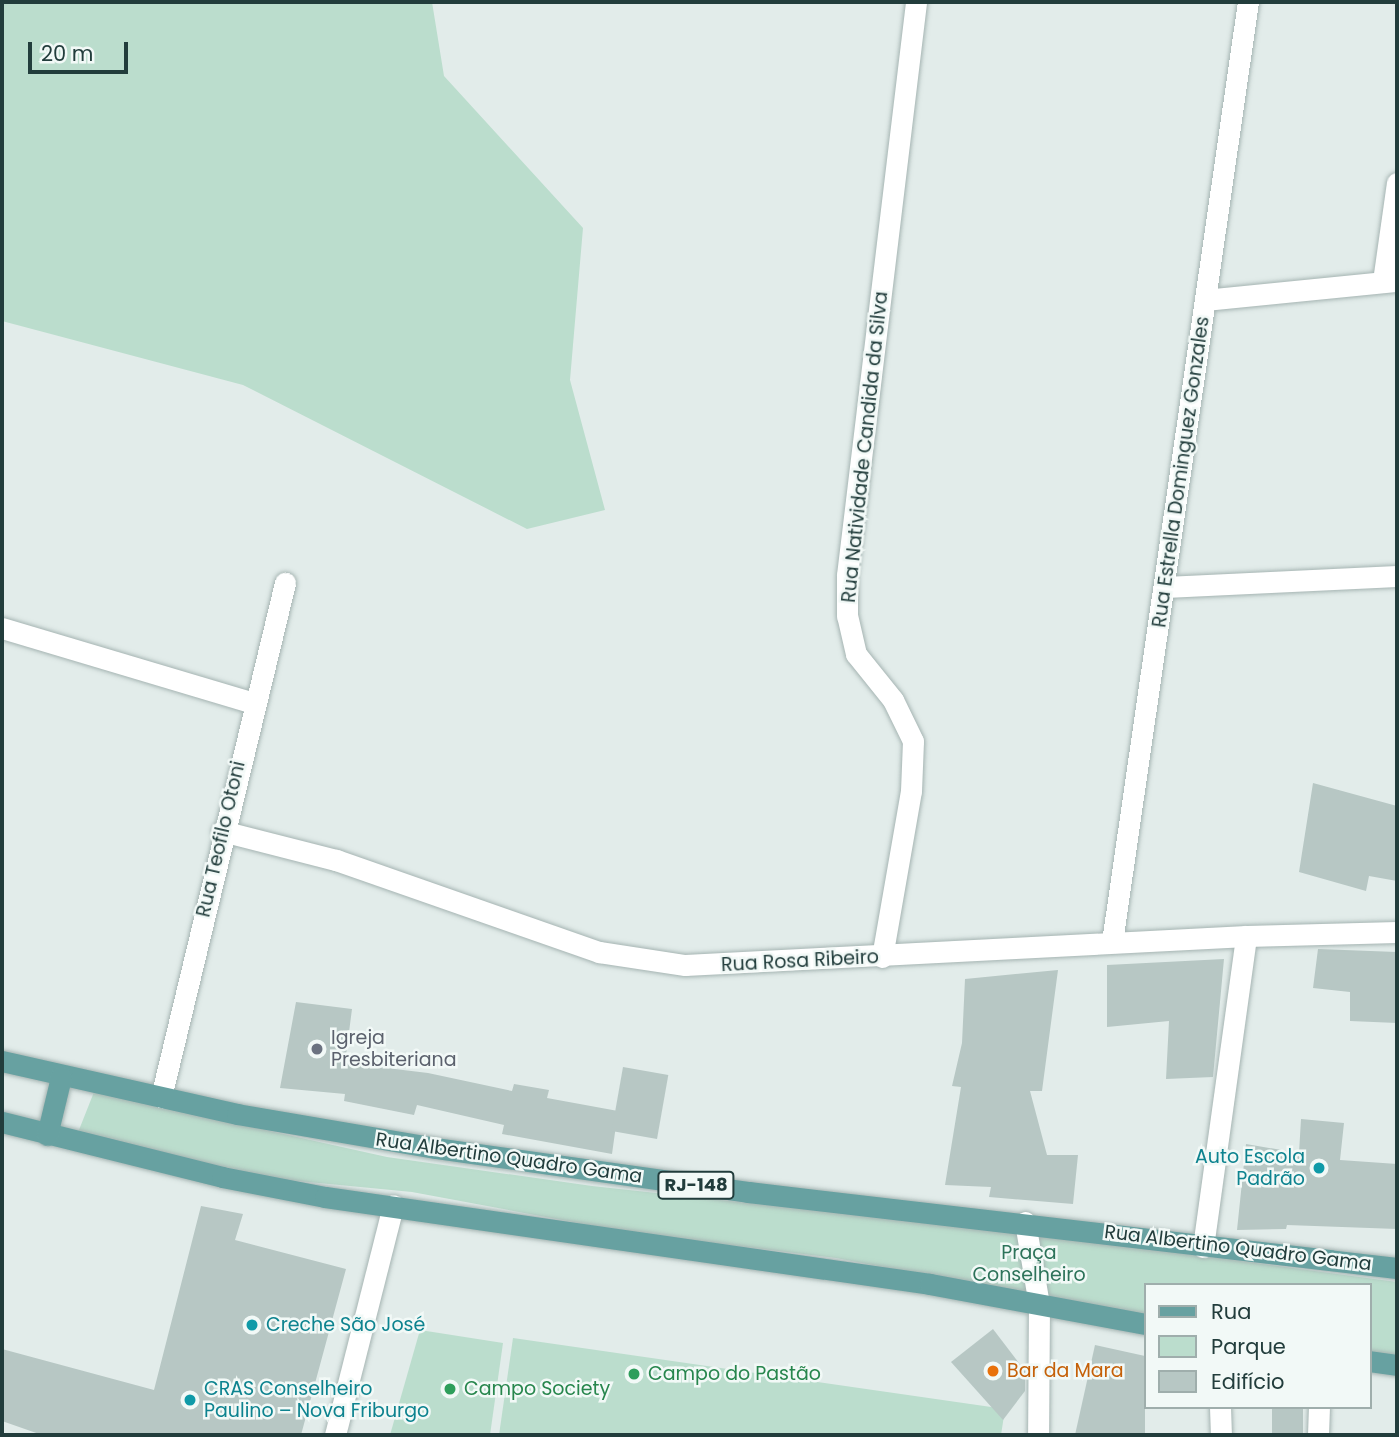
<!DOCTYPE html>
<html>
<head>
<meta charset="utf-8">
<style>
  body { margin:0 }
  #map { position:relative; width:1399px; height:1437px; overflow:hidden; background:#e2ecea; font-family:Poppins,sans-serif }
  div>[style] { position:absolute }
  .green>* { inset:0; background:#bbddcd }
  .building>* { inset:0; background:#b7c7c4; transform-origin:0 0 }
  .roads { filter:drop-shadow(0 0 2px #a5b4b2) drop-shadow(0 0 2px #a5b4b2) }
  .street>* { height:21px; margin:-10.5px; padding:0 10.5px; transform-origin:10.5px; border-radius:10.5px; background:#fff }
  .secondary>* { height:21px; margin:-10.5px; padding:0 10.5px; transform-origin:10.5px; border-radius:10.5px; background:#fff }
  .primary>* { height:21px; margin:-10.5px; padding:0 10.5px; transform-origin:10.5px; border-radius:10.5px; background:#67a1a1 }
  .dots>* { width:19px; height:19px; translate:-50% -50%; box-sizing:border-box; border:4px solid #f2f9f7; border-radius:50% }
  span { translate:-50% -50%; white-space:nowrap; text-align:center; line-height:1.15; -webkit-text-stroke:5px #f2f9f7; paint-order:stroke }
  .shield-label span { padding:2px 5px; background:#f2f9f7; border:2px solid; border-radius:5px; -webkit-text-stroke-width:0 }
  .shield-label { font-size:18px; color:#223d3c; font-weight:700 }
  .street-label { font-size:19px; color:#223d3c }
  .worship-label { font-size:19px; color:#5b616d }
  .left { translate:0 -50%; text-align:left }
  .culture-label { font-size:19px; color:#0d838f }
  .right { translate:-100% -50%; text-align:right }
  .park-label { font-size:19px; color:#2d735a }
  .food-label { font-size:19px; color:#c56008 }
  .leisure-label { font-size:19px; color:#27864d }
  .frame { position:absolute; inset:0; border:4px solid #223d3c; pointer-events:none }
  .legend { position:absolute; left:1144px; top:1283px; width:228px; height:126px; box-sizing:border-box; background:#f2f9f7; border:2px solid #9faeac; margin:0; padding:9px 12px; list-style:none; font-size:21px; color:#223d3c }
  .legend li { display:flex; align-items:center; gap:14px; height:35px }
  .legend b { width:35px; border:2px solid #9faeac }
  .scale { position:absolute; left:28px; top:42px; width:100px; height:32px; box-sizing:border-box; border:4px solid #223d3c; border-top:0; padding-left:9px; font-size:21px; line-height:24px; white-space:nowrap; color:#223d3c; -webkit-text-stroke:5px #f2f9f7; paint-order:stroke }
</style>
</head>
<body>
<div id="map">
  <div class="green">
    <i style="clip-path:polygon(2px 2px,432px 2px,444px 76px,583px 228px,570px 380px,605px 510px,527px 529px,243px 385px,2px 321px)"></i>
    <i style="clip-path:polygon(94px 1092px,387px 1157px,592px 1186px,1060px 1237px,1397px 1282px,1397px 1356px,1369px 1352px,1369px 1285px,1145px 1285px,1145px 1317px,836px 1258px,632px 1233px,412px 1192px,245px 1176px,75px 1140px)"></i>
    <i style="clip-path:polygon(420px 1330px,503px 1343px,490px 1435px,390px 1435px)"></i>
    <i style="clip-path:polygon(513px 1338px,1005px 1409px,1001px 1435px,499px 1435px)"></i>
  </div>
  <div class="building">
    <i style="clip-path:polygon(1313px 783px,1397px 806px,1397px 881px,1369px 876px,1366px 891px,1299px 872px)"></i>
    <i style="clip-path:polygon(1318px 949px,1397px 952px,1397px 1023px,1350px 1021px,1350px 992px,1313px 988px)"></i>
    <i style="clip-path:polygon(1224px 959px,1213px 1077px,1166px 1079px,1169px 1021px,1107px 1027px,1107px 965px)"></i>
    <i style="clip-path:polygon(1058px 970px,1042px 1091px,1030px 1091px,1047px 1155px,1078px 1155px,1073px 1204px,989px 1197px,991px 1187px,945px 1185px,961px 1087px,952px 1086px,962px 1043px,965px 979px)"></i>
    <i style="clip-path:polygon(296px 1002px,352px 1009px,345px 1063px,428px 1073px,512px 1091px,514px 1084px,549px 1090px,547px 1098px,618px 1111px,612px 1154px,502px 1134px,504px 1125px,417px 1105px,414px 1115px,344px 1101px,345px 1094px,280px 1088px)"></i>
    <i style="left:623px;top:1067px;width:46px;height:65px;rotate:10deg"></i>
    <i style="clip-path:polygon(1301px 1119px,1344px 1123px,1340px 1160px,1397px 1164px,1397px 1229px,1287px 1225px,1286px 1229px,1237px 1230px,1246px 1144px,1299px 1153px)"></i>
    <i style="clip-path:polygon(201px 1206px,243px 1214px,235px 1240px,346px 1269px,301px 1435px,42px 1435px,2px 1421px,2px 1349px,154px 1390px)"></i>
    <i style="clip-path:polygon(993px 1329px,1025px 1371px,1025px 1391px,1003px 1420px,951px 1362px)"></i>
    <i style="clip-path:polygon(1095px 1345px,1145px 1356px,1145px 1435px,1075px 1435px)"></i>
    <i style="left:1272px;top:1407px;width:31px;height:28px"></i>
  </div>
  <div class="roads">
    <div class="street">
      <i style="left:1383px;top:281px;width:99px;rotate:-81.9deg"></i>
      <i style="left:1205px;top:300px;width:193px;rotate:-5.7deg"></i>
      <i style="left:1165px;top:587px;width:232px;rotate:-2.7deg"></i>
      <i style="left:2px;top:628px;width:263px;rotate:16.6deg"></i>
      <i style="left:222px;top:831px;width:118px;rotate:14.3deg"></i>
      <i style="left:336px;top:860px;width:279px;rotate:19.3deg"></i>
      <i style="left:599px;top:952px;width:87px;rotate:8.6deg"></i>
      <i style="left:685px;top:965px;width:562px;rotate:-2.96deg"></i>
      <i style="left:1246px;top:936px;width:151px;rotate:-1.5deg"></i>
      <i style="left:1112px;top:942px;width:950px;rotate:-81.77deg"></i>
      <i style="left:882px;top:957px;width:169px;rotate:-80.1deg"></i>
      <i style="left:911px;top:791px;width:50px;rotate:-87.7deg"></i>
      <i style="left:913px;top:741px;width:46px;rotate:-116deg"></i>
      <i style="left:893px;top:700px;width:59px;rotate:-128.8deg"></i>
      <i style="left:856px;top:654px;width:39px;rotate:-103deg"></i>
      <i style="left:847px;top:616px;width:41px;rotate:-90deg"></i>
      <i style="left:847px;top:575px;width:577px;rotate:-83.13deg"></i>
      <i style="left:161px;top:1097px;width:529px;rotate:-76.44deg"></i>
      <i style="left:1025px;top:1222px;width:84px;rotate:80.4deg"></i>
      <i style="left:1039px;top:1305px;width:130px;rotate:90.4deg"></i>
      <i style="left:1203px;top:1247px;width:314px;rotate:-82.1deg"></i>
      <i style="left:1220px;top:1407px;width:28px;rotate:88deg"></i>
      <i style="left:335px;top:1435px;width:237px;rotate:-75.8deg"></i>
    </div>
    <div class="secondary">
      <i style="left:1318px;top:1435px;width:28px;rotate:-88deg"></i>
    </div>
    <div class="primary">
      <i style="left:2px;top:1061px;width:241px;rotate:12.7deg"></i>
      <i style="left:237px;top:1114px;width:202px;rotate:9.7deg"></i>
      <i style="left:436px;top:1148px;width:315px;rotate:8deg"></i>
      <i style="left:748px;top:1192px;width:653px;rotate:6.68deg"></i>
      <i style="left:2px;top:1122px;width:227px;rotate:14deg"></i>
      <i style="left:222px;top:1177px;width:105px;rotate:11deg"></i>
      <i style="left:325px;top:1197px;width:611px;rotate:8.18deg"></i>
      <i style="left:930px;top:1284px;width:219px;rotate:10.5deg"></i>
      <i style="left:47px;top:1135px;width:60px;rotate:-76.4deg"></i>
      <i style="left:1369px;top:1361px;width:28px;rotate:8deg"></i>
    </div>
  </div>
  <div class="dots">
    <i style="left:317px;top:1049px;background:#6b7280"></i>
    <i style="left:1319px;top:1168px;background:#0f9aa8"></i>
    <i style="left:252px;top:1325px;background:#0f9aa8"></i>
    <i style="left:993px;top:1371px;background:#e8710a"></i>
    <i style="left:634px;top:1374px;background:#2e9e5b"></i>
    <i style="left:450px;top:1389px;background:#2e9e5b"></i>
    <i style="left:190px;top:1400px;background:#0f9aa8"></i>
  </div>
  <div class="shield-label">
    <span style="left:696px;top:1185px">RJ-148</span>
  </div>
  <div class="street-label">
    <span style="left:865px;top:447px;rotate:-84deg">Rua Natividade Candida da Silva</span>
    <span style="left:1181px;top:472px;rotate:-82deg">Rua Estrella Dominguez Gonzales</span>
    <span style="left:221px;top:839px;rotate:-77deg">Rua Teofilo Otoni</span>
    <span style="left:800px;top:961px;rotate:-3deg">Rua Rosa Ribeiro</span>
    <span style="left:509px;top:1158px;rotate:8deg">Rua Albertino Quadro Gama</span>
    <span style="left:1238px;top:1248px;rotate:7deg">Rua Albertino Quadro Gama</span>
  </div>
  <div class="worship-label">
    <span class="left" style="left:331px;top:1049px">Igreja<br>Presbiteriana</span>
  </div>
  <div class="culture-label">
    <span class="right" style="left:1305px;top:1168px">Auto Escola<br>Padrão</span>
    <span class="left" style="left:266px;top:1325px">Creche São José</span>
    <span class="left" style="left:204px;top:1400px">CRAS Conselheiro<br>Paulino – Nova Friburgo</span>
  </div>
  <div class="park-label">
    <span style="left:1029px;top:1264px">Praça<br>Conselheiro</span>
  </div>
  <div class="food-label">
    <span class="left" style="left:1007px;top:1371px">Bar da Mara</span>
  </div>
  <div class="leisure-label">
    <span class="left" style="left:648px;top:1374px">Campo do Pastão</span>
    <span class="left" style="left:464px;top:1389px">Campo Society</span>
  </div>
  <div class="frame"></div>
  <ul class="legend">
  <li><b style="height:9px;background:#67a1a1"></b>Rua</li>
  <li><b style="height:19px;background:#bbddcd"></b>Parque</li>
  <li><b style="height:19px;background:#b7c7c4"></b>Edifício</li>
  </ul>
  <div class="scale">20 m</div>
</div>
</body>
</html>
